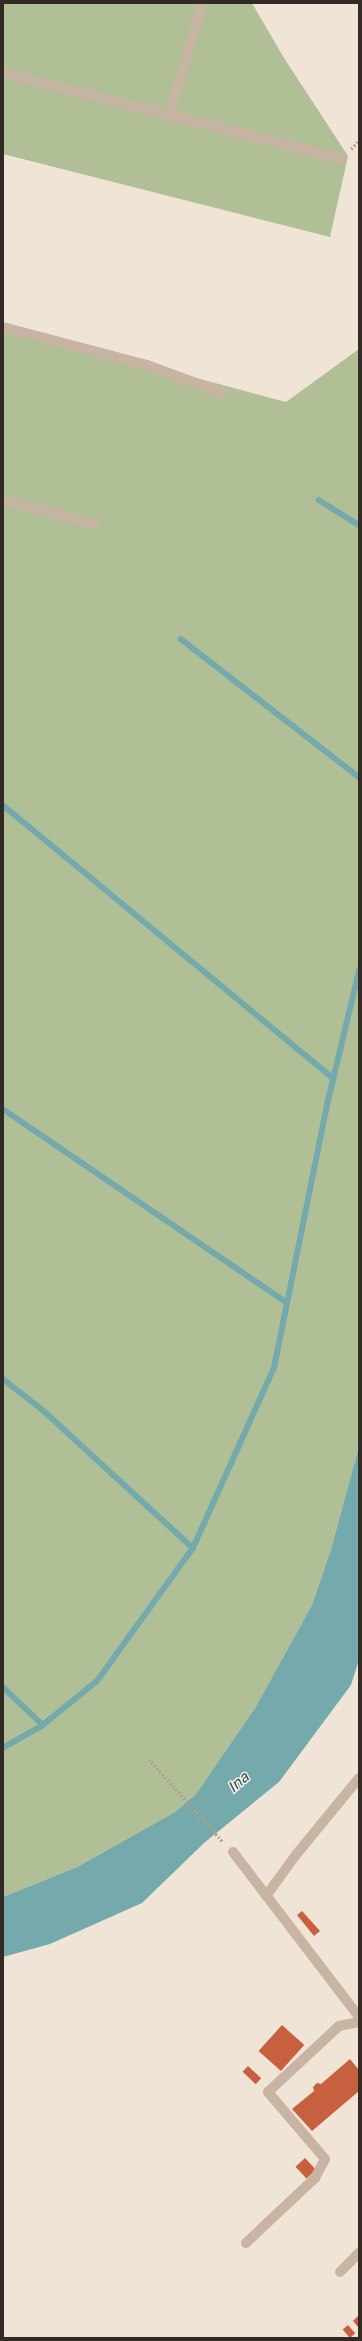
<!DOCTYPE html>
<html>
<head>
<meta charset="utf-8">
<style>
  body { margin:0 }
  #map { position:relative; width:362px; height:2341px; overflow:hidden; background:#f0e4d6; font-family:"Golos Text",sans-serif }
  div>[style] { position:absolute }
  .green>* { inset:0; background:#b1bf96 }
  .water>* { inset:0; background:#75aaad }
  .stream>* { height:5.5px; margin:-2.75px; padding:0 2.75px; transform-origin:2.75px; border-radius:2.75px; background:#75aaad }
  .building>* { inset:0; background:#c6603e; transform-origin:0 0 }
  .path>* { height:2.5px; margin-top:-1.25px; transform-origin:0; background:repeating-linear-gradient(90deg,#b49e8d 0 2px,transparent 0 4px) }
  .service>* { height:10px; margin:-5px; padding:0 5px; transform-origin:5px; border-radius:5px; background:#c8b4a2 }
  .pedestrian>* { height:10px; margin:-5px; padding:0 5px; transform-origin:5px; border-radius:5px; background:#c8b4a2 }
  span { translate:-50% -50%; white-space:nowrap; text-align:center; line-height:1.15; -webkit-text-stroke:3px #f8eee2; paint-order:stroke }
  .water-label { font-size:15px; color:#1b4f54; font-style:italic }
  .frame { position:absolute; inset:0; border:4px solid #332925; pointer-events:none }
</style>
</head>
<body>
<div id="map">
  <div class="green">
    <i style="clip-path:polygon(3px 3px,252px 3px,284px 58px,348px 156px,330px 237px,3px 154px)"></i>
    <i style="clip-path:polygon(3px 326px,286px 402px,359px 349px,359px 1446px,331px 1549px,312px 1605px,255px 1708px,196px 1794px,175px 1812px,77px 1867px,3px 1897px)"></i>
  </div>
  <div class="water">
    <i style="clip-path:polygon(359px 1446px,359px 1660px,351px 1685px,279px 1782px,204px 1843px,142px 1903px,50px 1944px,3px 1957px,3px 1897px,77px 1867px,175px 1812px,196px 1794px,255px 1708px,312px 1605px,331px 1549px)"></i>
  </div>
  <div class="stream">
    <i style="left:319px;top:500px;width:47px;rotate:32deg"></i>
    <i style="left:181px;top:639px;width:225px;rotate:37.8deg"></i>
    <i style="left:3px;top:805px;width:428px;rotate:39.6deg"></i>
    <i style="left:3px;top:1109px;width:344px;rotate:34.3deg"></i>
    <i style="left:3px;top:1379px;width:51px;rotate:37.8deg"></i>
    <i style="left:43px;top:1410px;width:204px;rotate:42.6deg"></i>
    <i style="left:3px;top:1687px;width:55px;rotate:43.5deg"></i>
    <i style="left:3px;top:1748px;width:46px;rotate:-29.9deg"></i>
    <i style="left:43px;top:1725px;width:70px;rotate:-39.2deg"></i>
    <i style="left:97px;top:1681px;width:164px;rotate:-54.2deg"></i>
    <i style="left:193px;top:1548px;width:197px;rotate:-65.8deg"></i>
    <i style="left:274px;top:1368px;width:272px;rotate:-78.6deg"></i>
    <i style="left:328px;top:1101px;width:134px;rotate:-76.6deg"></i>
  </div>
  <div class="building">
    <i style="clip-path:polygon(302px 1911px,320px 1931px,314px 1936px,297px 1915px)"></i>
    <i style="left:282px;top:2025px;width:30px;height:35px;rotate:42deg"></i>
    <i style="clip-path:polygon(350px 2059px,359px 2070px,359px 2091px,312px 2131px,292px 2109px,314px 2091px,313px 2087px,317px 2083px,321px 2084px)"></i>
    <i style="left:248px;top:2066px;width:18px;height:8px;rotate:43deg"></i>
    <i style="left:305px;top:2158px;width:16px;height:13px;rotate:47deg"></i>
    <i style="clip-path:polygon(359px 2315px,359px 2328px,353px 2321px)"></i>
    <i style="left:348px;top:2325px;width:11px;height:7px;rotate:49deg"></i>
  </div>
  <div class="path">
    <i style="left:351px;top:149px;width:12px;rotate:-48deg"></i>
    <i style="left:149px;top:1759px;width:111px;rotate:48.3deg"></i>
  </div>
  <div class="service">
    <i style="left:233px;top:1852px;width:208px;rotate:52.6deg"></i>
    <i style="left:266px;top:1896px;width:49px;rotate:-54.1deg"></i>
    <i style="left:295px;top:1856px;width:101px;rotate:-50.6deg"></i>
    <i style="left:246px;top:2243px;width:95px;rotate:-43.3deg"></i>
    <i style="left:315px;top:2178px;width:21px;rotate:-62deg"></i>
    <i style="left:325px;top:2159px;width:88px;rotate:-130.4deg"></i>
    <i style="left:268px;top:2092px;width:97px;rotate:-42.9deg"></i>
    <i style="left:339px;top:2026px;width:20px;rotate:-11deg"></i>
    <i style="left:340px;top:2272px;width:27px;rotate:-45deg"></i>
  </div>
  <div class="pedestrian">
    <i style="left:3px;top:73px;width:350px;rotate:14.2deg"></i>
    <i style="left:169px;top:115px;width:117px;rotate:-73.1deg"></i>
    <i style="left:3px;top:327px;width:149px;rotate:14.8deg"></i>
    <i style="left:147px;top:365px;width:81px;rotate:20.2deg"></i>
    <i style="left:3px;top:500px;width:94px;rotate:14.8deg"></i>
  </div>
  <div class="water-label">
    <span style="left:238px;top:1782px;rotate:-41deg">Ina</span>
  </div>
  <div class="frame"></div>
</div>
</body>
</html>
